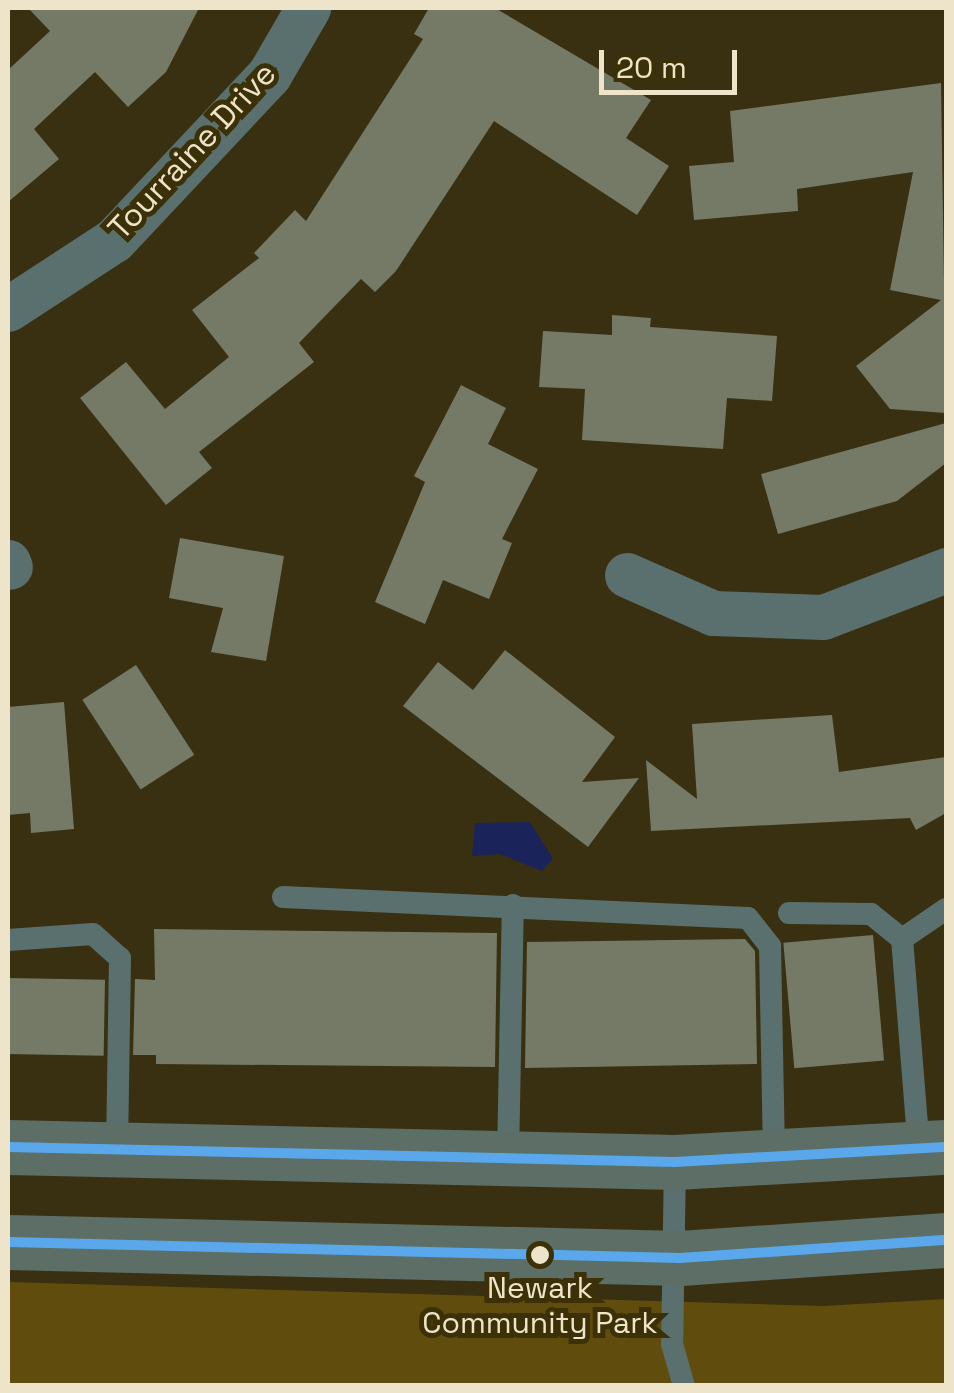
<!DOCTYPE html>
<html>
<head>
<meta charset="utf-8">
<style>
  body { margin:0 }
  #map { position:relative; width:954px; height:1393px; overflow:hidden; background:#393011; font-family:"Space Grotesk",sans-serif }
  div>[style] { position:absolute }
  .green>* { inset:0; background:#604d0d }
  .water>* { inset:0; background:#1b235b }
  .building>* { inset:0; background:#747a65; transform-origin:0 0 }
  .service>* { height:22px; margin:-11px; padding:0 11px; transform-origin:11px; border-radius:11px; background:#5a706f }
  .minor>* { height:45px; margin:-22.5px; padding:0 22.5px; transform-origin:22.5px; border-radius:22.5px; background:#5a706f }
  .primary>* { height:55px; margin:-27.5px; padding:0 27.5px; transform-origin:27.5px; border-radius:27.5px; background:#5c6e65 }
  .bus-1>* { height:10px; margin:-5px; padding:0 5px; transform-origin:5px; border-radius:5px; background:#5aa8eb }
  .dots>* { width:28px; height:28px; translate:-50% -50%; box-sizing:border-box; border:5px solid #3c3007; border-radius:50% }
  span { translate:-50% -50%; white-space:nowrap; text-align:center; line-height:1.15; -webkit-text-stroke:10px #3c3007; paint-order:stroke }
  .bus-label { font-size:30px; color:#eee4ca }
  .street-label { font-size:32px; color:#eee4ca }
  .frame { position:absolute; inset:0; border:10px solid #eee4ca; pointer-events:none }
  .scale { position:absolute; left:599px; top:50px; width:138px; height:45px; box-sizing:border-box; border:5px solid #eee4ca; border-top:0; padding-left:12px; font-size:30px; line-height:35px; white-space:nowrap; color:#eee4ca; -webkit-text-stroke:8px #3c3007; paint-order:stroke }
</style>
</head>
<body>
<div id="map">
  <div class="green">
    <i style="clip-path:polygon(8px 1282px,823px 1306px,946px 1299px,946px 1385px,8px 1386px)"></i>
  </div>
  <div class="water">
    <i style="clip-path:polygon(530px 822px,553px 859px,542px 871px,500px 854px,472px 856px,475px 823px)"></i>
  </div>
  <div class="building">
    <i style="clip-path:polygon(28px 8px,199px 8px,166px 72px,128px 107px,95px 72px,34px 129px,59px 159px,8px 202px,8px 70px,50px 31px)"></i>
    <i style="clip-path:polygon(429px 8px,495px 8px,651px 100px,626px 138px,669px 166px,637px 215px,494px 121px,396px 271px,375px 292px,361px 279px,299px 343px,314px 362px,199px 452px,212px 468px,166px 505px,80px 398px,126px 362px,165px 409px,229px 357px,192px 310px,259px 258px,254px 253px,295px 210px,306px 221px,423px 39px,414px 34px)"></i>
    <i style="clip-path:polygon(941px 83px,946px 413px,890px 409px,856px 366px,941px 300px,890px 290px,913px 172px,797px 189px,798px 211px,694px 220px,689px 166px,734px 162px,730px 111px)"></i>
    <i style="clip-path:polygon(612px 315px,651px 318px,650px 327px,777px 336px,772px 401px,727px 398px,723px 449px,582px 440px,585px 389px,539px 387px,543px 331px,612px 335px)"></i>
    <i style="clip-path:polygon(461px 385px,506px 408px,488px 444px,538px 469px,502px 539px,512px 543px,489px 599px,443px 580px,425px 624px,375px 602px,425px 482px,414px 476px)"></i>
    <i style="clip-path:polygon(946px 423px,946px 463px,897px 501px,778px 534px,761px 474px)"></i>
    <i style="clip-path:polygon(180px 538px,284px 556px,266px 661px,211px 652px,223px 608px,169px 598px)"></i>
    <i style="clip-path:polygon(505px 650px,615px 737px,582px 782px,639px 778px,588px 847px,403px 706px,438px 662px,473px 690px)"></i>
    <i style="left:136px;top:665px;width:107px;height:64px;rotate:57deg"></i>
    <i style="clip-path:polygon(64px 702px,74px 829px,31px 833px,30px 813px,8px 815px,8px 707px)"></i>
    <i style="clip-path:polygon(832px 715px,839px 772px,946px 757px,946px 813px,916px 830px,910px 818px,651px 831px,646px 760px,697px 799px,692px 724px)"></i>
    <i style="clip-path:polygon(154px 929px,497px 933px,495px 1067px,156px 1064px,156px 1055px,133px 1055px,135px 979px,155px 980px)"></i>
    <i style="left:873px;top:935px;width:126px;height:90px;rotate:85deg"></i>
    <i style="clip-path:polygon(745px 939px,755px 951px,757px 1064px,525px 1068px,527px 942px)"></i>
    <i style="left:8px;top:978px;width:97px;height:76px;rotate:1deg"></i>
  </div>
  <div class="service">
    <i style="left:283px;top:897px;width:465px;rotate:2.6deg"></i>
    <i style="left:748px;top:918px;width:36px;rotate:52deg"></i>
    <i style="left:770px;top:946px;width:212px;rotate:88.9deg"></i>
    <i style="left:789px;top:913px;width:82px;rotate:0.7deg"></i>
    <i style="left:871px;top:914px;width:40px;rotate:39deg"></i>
    <i style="left:8px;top:940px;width:85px;rotate:-4deg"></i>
    <i style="left:93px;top:934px;width:36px;rotate:42deg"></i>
    <i style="left:120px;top:958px;width:191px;rotate:90.9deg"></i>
    <i style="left:919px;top:1150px;width:212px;rotate:-94.6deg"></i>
    <i style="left:902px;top:939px;width:53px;rotate:-34.3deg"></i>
    <i style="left:508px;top:1158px;width:253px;rotate:-88.9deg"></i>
    <i style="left:675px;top:1162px;width:182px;rotate:90.9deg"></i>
    <i style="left:672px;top:1344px;width:44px;rotate:74.1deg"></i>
  </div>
  <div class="minor">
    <i style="left:8px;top:309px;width:126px;rotate:-33.1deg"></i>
    <i style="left:114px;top:240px;width:226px;rotate:-46.8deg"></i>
    <i style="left:269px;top:75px;width:78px;rotate:-59.8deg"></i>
    <i style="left:8px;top:562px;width:5px;rotate:68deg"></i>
    <i style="left:627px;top:575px;width:94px;rotate:23.8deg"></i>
    <i style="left:713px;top:613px;width:110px;rotate:2.1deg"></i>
    <i style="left:823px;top:617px;width:132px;rotate:-20.9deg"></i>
  </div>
  <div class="primary">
    <i style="left:8px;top:1147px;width:667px;rotate:1.29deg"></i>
    <i style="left:675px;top:1162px;width:271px;rotate:-3.2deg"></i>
    <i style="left:8px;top:1242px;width:672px;rotate:1.36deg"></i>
    <i style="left:680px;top:1258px;width:267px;rotate:-3.9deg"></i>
  </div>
  <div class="bus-1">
    <i style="left:8px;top:1147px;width:667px;rotate:1.29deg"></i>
    <i style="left:675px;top:1162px;width:271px;rotate:-3.2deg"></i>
    <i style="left:8px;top:1242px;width:672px;rotate:1.36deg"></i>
    <i style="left:680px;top:1258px;width:267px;rotate:-3.9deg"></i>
  </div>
  <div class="dots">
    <i style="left:540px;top:1255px;background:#eee4ca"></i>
  </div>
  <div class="bus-label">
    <span style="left:540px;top:1305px">Newark<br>Community Park</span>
  </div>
  <div class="street-label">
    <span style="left:192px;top:151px;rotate:-47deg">Tourraine Drive</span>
  </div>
  <div class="frame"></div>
  <div class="scale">20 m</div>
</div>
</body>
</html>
